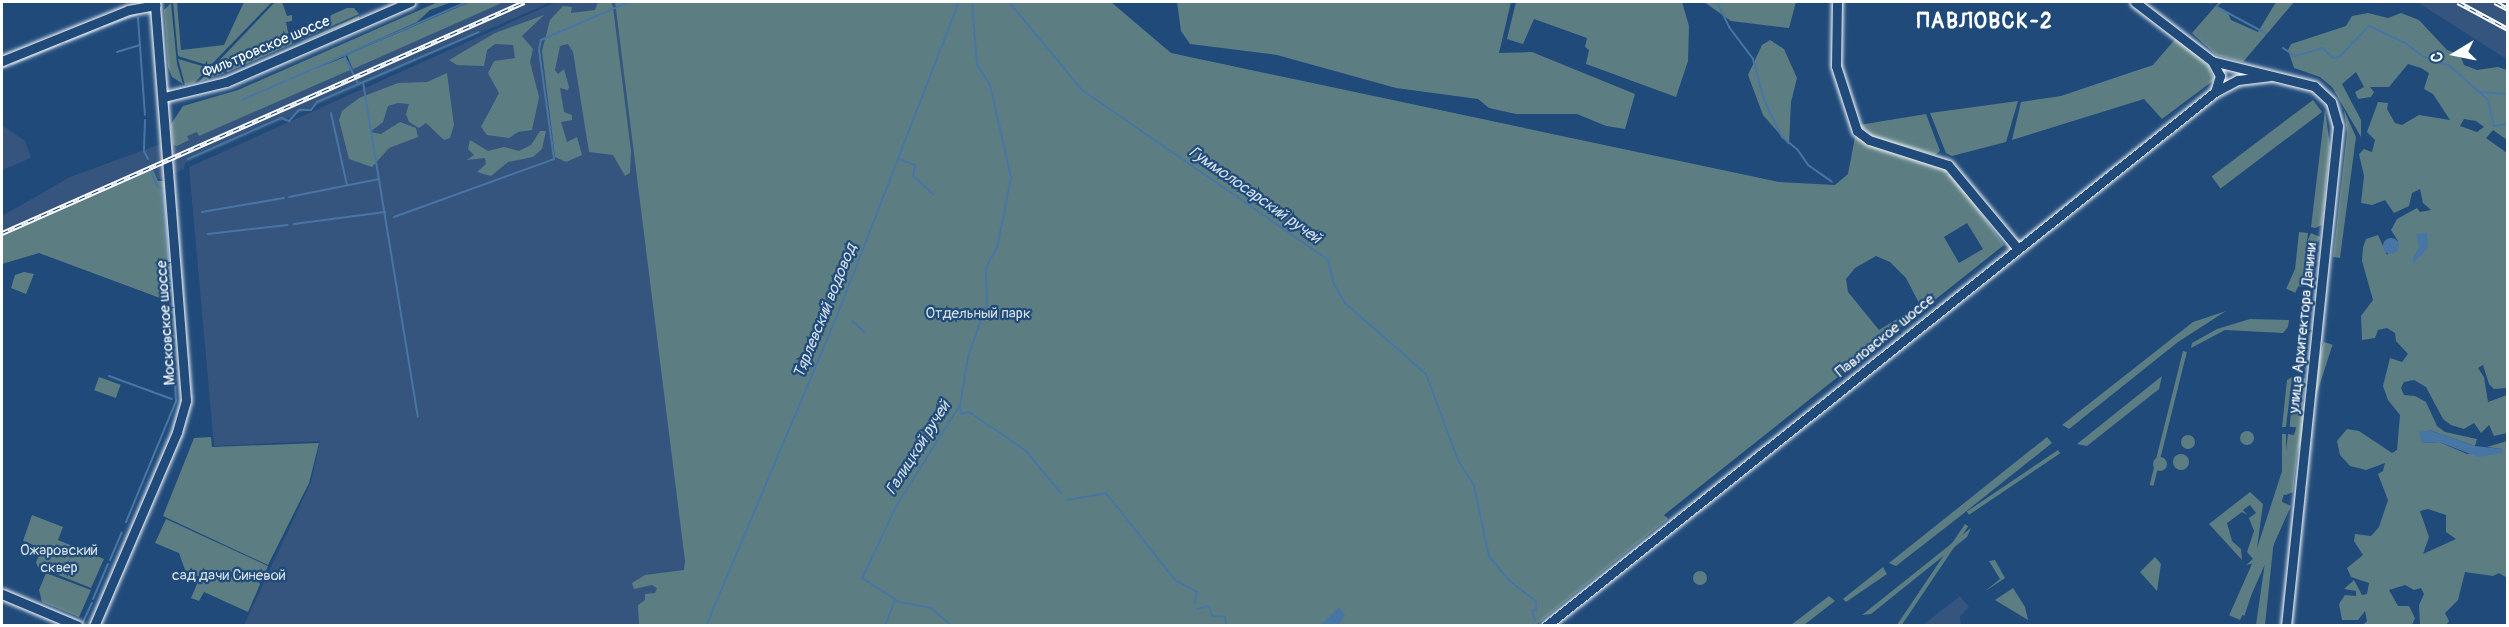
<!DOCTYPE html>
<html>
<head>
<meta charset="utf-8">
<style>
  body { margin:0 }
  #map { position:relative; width:2509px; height:627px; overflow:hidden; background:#1f4a7a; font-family:Pangolin,sans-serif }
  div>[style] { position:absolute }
  .built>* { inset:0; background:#35557f }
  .green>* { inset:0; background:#5c7e83; transform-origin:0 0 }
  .round { border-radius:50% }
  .water>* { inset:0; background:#4876a4 }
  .stream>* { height:2px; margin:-1px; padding:0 1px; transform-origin:1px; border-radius:1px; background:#4876a4 }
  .roads { filter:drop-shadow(0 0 2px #fff) drop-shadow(0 0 2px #fff) }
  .secondary>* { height:9px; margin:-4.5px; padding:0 4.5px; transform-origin:4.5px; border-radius:4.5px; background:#1f4a7a }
  .rail>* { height:4.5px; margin-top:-2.25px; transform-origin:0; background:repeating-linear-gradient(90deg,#1f4a7a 0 7px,#fff 0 14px); box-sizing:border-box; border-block:2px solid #fff }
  span { translate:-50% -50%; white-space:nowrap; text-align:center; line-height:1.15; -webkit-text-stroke:4.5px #1f4a7a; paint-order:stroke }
  .street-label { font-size:15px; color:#fff }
  .park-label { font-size:15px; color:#d6dfe0 }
  .water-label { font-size:16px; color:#d1dde8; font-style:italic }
  .district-label { font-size:21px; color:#fff; font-weight:700; letter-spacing:1.5px }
  .frame { position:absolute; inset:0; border:3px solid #fff; pointer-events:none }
  .north { position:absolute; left:2425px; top:24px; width:60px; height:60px; -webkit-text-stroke:4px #1f4a7a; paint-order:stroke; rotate:260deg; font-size:16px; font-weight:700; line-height:24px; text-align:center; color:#fff }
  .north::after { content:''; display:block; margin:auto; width:21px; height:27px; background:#fff; clip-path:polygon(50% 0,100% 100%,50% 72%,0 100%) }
</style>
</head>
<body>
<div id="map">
  <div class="built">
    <i style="clip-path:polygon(480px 2px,551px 2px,185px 163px,184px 169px,161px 179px,151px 178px,2px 244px,2px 216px,70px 177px,180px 137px)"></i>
    <i style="clip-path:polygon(556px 2px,615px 2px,692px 600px,668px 625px,244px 625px,311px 482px,320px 441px,214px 446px,189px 167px)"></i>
    <i style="clip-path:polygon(2417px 2px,2507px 2px,2507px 60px,2505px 58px)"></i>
    <i style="clip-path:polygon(2px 125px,25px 141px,31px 158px,2px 170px)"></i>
    <i style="clip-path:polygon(1960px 596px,1969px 607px,1960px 616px,1961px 625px,1923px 625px)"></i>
  </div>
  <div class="green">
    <i style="clip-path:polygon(173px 2px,177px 2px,181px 50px,224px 45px,244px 2px,272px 2px,210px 66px,178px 56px)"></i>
    <i style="clip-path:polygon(275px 2px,282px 2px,287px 16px,292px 15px,292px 21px,286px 22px,288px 32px,292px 33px,292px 44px,228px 72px,213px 67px)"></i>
    <i style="clip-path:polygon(438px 2px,452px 2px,430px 10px,417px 22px,299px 75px,345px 57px,350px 70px,199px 136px,197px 132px,187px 136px,189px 140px,177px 146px,173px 145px,171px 124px,183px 106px,238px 90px)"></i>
    <i style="clip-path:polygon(470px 2px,504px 2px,353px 69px,347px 55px)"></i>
    <i style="clip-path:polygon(598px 2px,611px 2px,613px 7px,631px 151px,630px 173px,625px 176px,613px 155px,589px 152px,573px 52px,568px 44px,560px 46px,555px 70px,558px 74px,564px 69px,569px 87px,568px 90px,560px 88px,564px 112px,572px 115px,572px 120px,561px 122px,567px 142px,577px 137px,582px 155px,566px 162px,555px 157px,542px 51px,550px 20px,563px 6px,572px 7px,571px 13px,595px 10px)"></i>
    <i style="clip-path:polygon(evenodd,615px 2px,1111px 2px,1171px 53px,1779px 182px,1835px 185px,1848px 174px,1855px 137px,1942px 167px,1948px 172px,1945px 174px,1953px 175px,2004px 245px,1664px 515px,1668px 519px,1536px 625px,639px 625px,638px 605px,645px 600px,645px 594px,655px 593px,657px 588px,652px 585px,634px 589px,632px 583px,645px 575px,684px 570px,685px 561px,615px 2px,1967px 223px,1983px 249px,1959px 263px,1944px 237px,1967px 223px,615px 2px,1876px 256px,1890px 262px,1906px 278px,1920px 305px,1879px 330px,1848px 292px,1846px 279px,1855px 268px,1876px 256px)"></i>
    <i style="clip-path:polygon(1177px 2px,1511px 2px,1499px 53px,1532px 52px,1635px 94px,1625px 129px,1606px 126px,1577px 114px,1516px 114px,1489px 108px,1478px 99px,1396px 88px,1277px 55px,1190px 44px,1181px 31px)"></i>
    <i style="clip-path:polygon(1516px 2px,1682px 2px,1689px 26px,1688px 61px,1676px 97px,1586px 64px,1589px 50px,1585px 47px,1587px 38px,1534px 19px,1523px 44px,1507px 39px)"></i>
    <i style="clip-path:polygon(1704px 2px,1796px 2px,1789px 28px,1731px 21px)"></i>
    <i style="clip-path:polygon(2219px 2px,2223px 2px,2216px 7px,2228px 13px,2231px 20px,2258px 32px,2276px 2px,2294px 2px,2243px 62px,2216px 55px,2192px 33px)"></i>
    <i style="clip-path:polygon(171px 3px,177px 64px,183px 84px,172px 77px,168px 67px,164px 10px)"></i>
    <i style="clip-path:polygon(347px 8px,354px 8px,359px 14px,300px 40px,304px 27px)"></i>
    <i style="clip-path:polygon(evenodd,2368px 13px,2388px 18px,2401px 13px,2419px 20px,2447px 50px,2460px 55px,2464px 65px,2477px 70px,2498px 67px,2507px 70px,2507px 140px,2493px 130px,2486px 138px,2507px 153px,2507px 388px,2494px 389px,2489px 384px,2483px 365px,2478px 368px,2484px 377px,2488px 402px,2507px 395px,2507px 433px,2494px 436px,2489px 425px,2481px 433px,2474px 423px,2464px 429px,2451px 425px,2443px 419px,2426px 387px,2414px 380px,2404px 382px,2401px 388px,2404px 395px,2415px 396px,2426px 402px,2437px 426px,2445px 432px,2477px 439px,2475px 446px,2429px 430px,2422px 443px,2439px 442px,2467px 454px,2502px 449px,2487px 447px,2507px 441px,2507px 578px,2499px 573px,2493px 576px,2465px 572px,2458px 600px,2445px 613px,2449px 621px,2446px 625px,2420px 625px,2419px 605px,2424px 594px,2421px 588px,2414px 590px,2405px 585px,2389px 590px,2398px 606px,2409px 606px,2415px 618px,2412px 625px,2363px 625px,2367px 621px,2365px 611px,2358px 620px,2342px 620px,2339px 604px,2345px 595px,2356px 596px,2356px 591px,2344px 589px,2354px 580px,2362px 595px,2367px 594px,2369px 583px,2351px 577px,2347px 568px,2363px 555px,2354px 541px,2355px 534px,2371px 536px,2379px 527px,2388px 500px,2378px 474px,2383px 471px,2385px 463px,2366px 470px,2350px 466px,2340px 455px,2337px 441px,2347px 429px,2359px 431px,2392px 453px,2397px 450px,2400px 415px,2388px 400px,2383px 386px,2390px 358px,2402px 362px,2408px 354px,2396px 341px,2395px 333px,2387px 328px,2378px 330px,2375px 338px,2362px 340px,2361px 316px,2373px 300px,2362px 261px,2363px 247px,2366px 239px,2378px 235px,2387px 255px,2398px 241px,2391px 230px,2397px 219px,2417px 208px,2420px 212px,2431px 210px,2423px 203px,2420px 189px,2412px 193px,2409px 206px,2394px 213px,2385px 200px,2372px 205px,2361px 203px,2364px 176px,2359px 154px,2364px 149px,2372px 152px,2375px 140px,2367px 132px,2378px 102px,2388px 103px,2387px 109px,2395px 123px,2402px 125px,2419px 115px,2450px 120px,2433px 94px,2424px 89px,2429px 73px,2421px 68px,2408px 64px,2389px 87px,2370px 87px,2374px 92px,2371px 97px,2358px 99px,2355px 92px,2364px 87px,2356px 72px,2342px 84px,2361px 120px,2361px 137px,2332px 87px,2320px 77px,2294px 68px,2288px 50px,2291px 44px,2346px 26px,2352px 16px,2368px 13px,2464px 119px,2476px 121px,2484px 127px,2477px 132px,2460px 126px,2464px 119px,2368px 13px,2428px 509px,2446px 515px,2446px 532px,2456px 539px,2423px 554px,2429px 537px,2420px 511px,2428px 509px)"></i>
    <i style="clip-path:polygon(544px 15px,522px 36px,533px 49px,530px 62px,539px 97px,532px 130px,518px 132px,509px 138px,487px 135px,481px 127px,499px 93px,488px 73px,494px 61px,515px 58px,513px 45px,495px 44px,487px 50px,484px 66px,457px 65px,449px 60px,495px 33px)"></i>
    <i style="clip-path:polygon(359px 16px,359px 19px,302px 42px,303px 41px)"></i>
    <i style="clip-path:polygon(2177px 37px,2209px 67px,2214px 80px,2162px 119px,2144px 99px,2012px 140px,2021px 102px,2061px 96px,2153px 65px)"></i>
    <i style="clip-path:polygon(1770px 40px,1784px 49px,1797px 78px,1791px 102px,1789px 145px,1763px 115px,1748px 75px,1762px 45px)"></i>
    <i style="clip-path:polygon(178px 59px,209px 68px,194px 83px,185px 85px)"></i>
    <i style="clip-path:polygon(211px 68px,225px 73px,199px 82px)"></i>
    <i style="clip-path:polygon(447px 73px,454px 125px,450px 138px,444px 140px,426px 123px,419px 128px,409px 122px,406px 114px,409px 104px,398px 103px,388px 106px,383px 122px,370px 132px,381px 134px,400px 122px,416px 128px,418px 137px,389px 148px,372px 167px,349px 159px,339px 120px,342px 111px,359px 98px,398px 83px,427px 82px)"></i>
    <i style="left:2313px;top:100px;width:15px;height:127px;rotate:53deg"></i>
    <i style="clip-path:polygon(2018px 101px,2006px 142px,1952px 156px,1946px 153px,1930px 113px)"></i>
    <i style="clip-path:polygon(2325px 110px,2330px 146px,2322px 225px,2315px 228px,2311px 227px)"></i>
    <i style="clip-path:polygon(2344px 110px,2356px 137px,2340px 258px,2333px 257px,2347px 133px)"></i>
    <i style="clip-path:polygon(1926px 114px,1940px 151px,1935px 155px,1874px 138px,1859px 125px)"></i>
    <i style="clip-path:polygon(540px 131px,546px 131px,542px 149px,533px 157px,508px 162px,491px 176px,477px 172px,486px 164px,485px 158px,467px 160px,474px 155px,468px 149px,470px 140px,488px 151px,504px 147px,519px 151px,531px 145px)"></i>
    <i style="clip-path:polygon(152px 168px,158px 181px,164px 181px,171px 297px,160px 298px,39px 253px,2px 264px,2px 235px)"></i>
    <i style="left:2299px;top:232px;width:9px;height:54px;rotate:6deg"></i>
    <i style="left:2311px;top:233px;width:10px;height:61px;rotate:24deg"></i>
    <i style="clip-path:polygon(24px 272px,34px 274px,26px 294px,11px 288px,15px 275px)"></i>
    <i style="clip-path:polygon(2226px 311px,2178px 342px,2069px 429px,2062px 425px,2193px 322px)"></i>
    <i style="clip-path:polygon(2250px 319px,2289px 320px,2288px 327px,2283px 333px,2225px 330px,2191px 348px,2192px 343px,2217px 329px)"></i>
    <i style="clip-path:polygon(2298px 339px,2304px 344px,2302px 368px,2297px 372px)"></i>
    <i style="left:2324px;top:342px;width:9px;height:285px;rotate:18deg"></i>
    <i style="left:2183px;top:351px;width:4px;height:138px;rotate:14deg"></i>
    <i style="clip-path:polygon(2162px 376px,2159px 389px,2087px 446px,2077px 444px)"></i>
    <i style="left:99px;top:377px;width:23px;height:14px;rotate:20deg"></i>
    <i style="clip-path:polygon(2292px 377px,2286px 427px,2282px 427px,2287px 380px)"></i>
    <i style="left:2294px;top:377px;width:11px;height:50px;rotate:5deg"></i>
    <i class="round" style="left:2240px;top:431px;width:14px;height:14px"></i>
    <i style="left:2282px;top:434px;width:4px;height:59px"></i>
    <i style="clip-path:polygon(2288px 434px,2299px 436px,2293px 492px,2286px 495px,2281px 494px)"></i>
    <i class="round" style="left:2181px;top:435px;width:14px;height:14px"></i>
    <i style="clip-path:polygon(211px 437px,212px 447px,319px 443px,309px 483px,268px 565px,163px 516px,194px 438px)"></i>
    <i style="clip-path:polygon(2047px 437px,2052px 443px,1959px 517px,1896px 566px,1889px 563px)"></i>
    <i style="left:2058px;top:450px;width:4px;height:110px;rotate:56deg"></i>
    <i class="round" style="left:2173px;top:454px;width:16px;height:16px"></i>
    <i class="round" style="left:2153px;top:457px;width:14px;height:14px"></i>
    <i style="clip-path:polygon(2250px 492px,2263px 504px,2255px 563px,2246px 565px,2253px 559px,2247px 552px,2254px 531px,2249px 518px,2256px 513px,2250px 505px,2243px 510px,2247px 515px,2242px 512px,2227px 523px,2232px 541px,2241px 549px,2242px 560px,2209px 524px)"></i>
    <i style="clip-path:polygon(2274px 500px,2278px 501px,2265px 625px,2256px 625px)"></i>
    <i style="left:2280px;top:501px;width:12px;height:125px;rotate:24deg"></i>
    <i style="clip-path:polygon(32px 515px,63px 527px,58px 540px,104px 559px,91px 588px,38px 567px,36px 563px,41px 548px,23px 541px)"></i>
    <i style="clip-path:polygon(166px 519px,268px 566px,248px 612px,204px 592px,199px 601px,191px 598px,200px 577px,185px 570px,179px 553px,155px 543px)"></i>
    <i style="left:1965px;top:524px;width:4px;height:137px;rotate:34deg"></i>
    <i style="clip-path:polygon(1971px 528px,1967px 537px,1871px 614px,1862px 615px)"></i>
    <i style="clip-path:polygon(2155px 557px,2161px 564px,2157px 591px,2140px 572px)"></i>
    <i style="clip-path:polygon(1995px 560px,2005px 578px,1984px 592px,2000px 579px,1989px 561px)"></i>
    <i style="clip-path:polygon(1883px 567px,1887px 574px,1846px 602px,1843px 599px)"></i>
    <i class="round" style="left:1693px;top:571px;width:14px;height:14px"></i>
    <i style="clip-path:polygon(46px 573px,91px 590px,79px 617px,42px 602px,39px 590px)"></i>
    <i style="clip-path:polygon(2013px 588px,2025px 607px,2028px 620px,1995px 600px)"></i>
    <i style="clip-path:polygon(1829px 596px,1835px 601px,1804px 625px,1791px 625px)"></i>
  </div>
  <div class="water">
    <i style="clip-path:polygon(2427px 233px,2428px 248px,2413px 264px,2413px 257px,2419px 248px,2416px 234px)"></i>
    <i class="round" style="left:2383px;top:238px;width:16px;height:16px"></i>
    <i style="clip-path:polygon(2429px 430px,2475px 446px,2502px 449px,2504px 453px,2478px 457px,2439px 442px,2422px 443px,2419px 432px)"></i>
    <i style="clip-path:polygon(1339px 607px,1345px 615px,1339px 625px,1321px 625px)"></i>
  </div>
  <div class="stream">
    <i style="left:1009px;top:2px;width:114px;rotate:50.3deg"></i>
    <i style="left:1082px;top:90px;width:299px;rotate:34.6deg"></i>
    <i style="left:1328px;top:260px;width:25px;rotate:76deg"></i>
    <i style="left:1334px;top:284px;width:22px;rotate:60deg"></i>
    <i style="left:1345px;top:303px;width:108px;rotate:41.2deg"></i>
    <i style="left:1426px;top:374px;width:92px;rotate:69.6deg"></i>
    <i style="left:1458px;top:460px;width:31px;rotate:58deg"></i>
    <i style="left:1474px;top:486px;width:72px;rotate:77.9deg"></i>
    <i style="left:1489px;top:556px;width:33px;rotate:50deg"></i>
    <i style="left:1510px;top:581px;width:33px;rotate:38deg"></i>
    <i style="left:1536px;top:601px;width:8px;rotate:90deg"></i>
    <i style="left:1536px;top:609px;width:4px;rotate:153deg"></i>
    <i style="left:1532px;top:611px;width:10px;rotate:73deg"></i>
    <i style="left:1717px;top:2px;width:28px;rotate:64deg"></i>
    <i style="left:1729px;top:27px;width:40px;rotate:53deg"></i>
    <i style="left:1753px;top:59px;width:42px;rotate:75deg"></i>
    <i style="left:1764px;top:100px;width:41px;rotate:64.1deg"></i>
    <i style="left:1782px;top:137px;width:19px;rotate:39deg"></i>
    <i style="left:1797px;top:149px;width:19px;rotate:55deg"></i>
    <i style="left:1808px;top:165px;width:29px;rotate:35deg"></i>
    <i style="left:2210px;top:2px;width:1px;rotate:45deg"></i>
    <i style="left:2217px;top:7px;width:55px;rotate:28.4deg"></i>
    <i style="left:138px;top:18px;width:97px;rotate:85.9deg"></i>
    <i style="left:102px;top:27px;width:38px;rotate:-20deg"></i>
    <i style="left:66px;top:42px;width:35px;rotate:-22deg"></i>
    <i style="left:2283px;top:48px;width:14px;rotate:34deg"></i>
    <i style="left:2295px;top:56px;width:29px;rotate:-16deg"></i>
    <i style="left:2323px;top:48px;width:14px;rotate:45deg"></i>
    <i style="left:2333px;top:58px;width:6px;rotate:-9deg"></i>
    <i style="left:2339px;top:57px;width:43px;rotate:-45.9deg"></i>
    <i style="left:2369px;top:26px;width:38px;rotate:25deg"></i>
    <i style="left:2404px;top:42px;width:25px;rotate:37deg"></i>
    <i style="left:2424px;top:57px;width:28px;rotate:19deg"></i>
    <i style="left:2450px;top:66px;width:51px;rotate:41.8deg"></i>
    <i style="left:2488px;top:100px;width:27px;rotate:77deg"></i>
    <i style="left:2494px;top:126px;width:14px;rotate:-8deg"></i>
    <i style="left:117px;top:52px;width:24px;rotate:-17deg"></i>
    <i style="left:345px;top:57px;width:30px;rotate:64deg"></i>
    <i style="left:12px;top:64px;width:52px;rotate:-22.6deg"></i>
    <i style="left:2px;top:68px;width:5px;rotate:-22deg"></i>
    <i style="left:363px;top:82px;width:339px;rotate:80.7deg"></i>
    <i style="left:2481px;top:92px;width:27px;rotate:4deg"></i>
    <i style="left:242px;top:100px;width:244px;rotate:-23.6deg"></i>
    <i style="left:331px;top:113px;width:74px;rotate:77.5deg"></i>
    <i style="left:145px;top:120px;width:31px;rotate:92deg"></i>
    <i style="left:144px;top:151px;width:9px;rotate:63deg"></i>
    <i style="left:188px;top:159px;width:102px;rotate:-23.8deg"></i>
    <i style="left:281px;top:118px;width:9px;rotate:21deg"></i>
    <i style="left:289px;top:121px;width:15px;rotate:-48deg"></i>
    <i style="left:299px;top:110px;width:12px"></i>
    <i style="left:311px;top:110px;width:10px;rotate:-53deg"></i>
    <i style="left:317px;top:102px;width:176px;rotate:-23.4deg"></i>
    <i style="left:900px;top:159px;width:16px;rotate:22deg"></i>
    <i style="left:915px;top:165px;width:11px;rotate:100deg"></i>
    <i style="left:913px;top:176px;width:27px;rotate:42deg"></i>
    <i style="left:151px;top:169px;width:17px;rotate:73deg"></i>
    <i style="left:156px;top:185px;width:7px;rotate:34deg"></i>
    <i style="left:162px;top:189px;width:108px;rotate:85.8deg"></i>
    <i style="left:289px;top:197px;width:92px;rotate:-11.3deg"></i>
    <i style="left:202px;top:212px;width:83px;rotate:-9.7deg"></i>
    <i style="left:394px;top:217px;width:170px;rotate:-19.9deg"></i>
    <i style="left:554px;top:159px;width:110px;rotate:-97.8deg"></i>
    <i style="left:539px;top:50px;width:10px;rotate:-79deg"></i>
    <i style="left:541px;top:40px;width:96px;rotate:-23.4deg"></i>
    <i style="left:294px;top:224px;width:92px;rotate:-7.5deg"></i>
    <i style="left:208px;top:234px;width:80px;rotate:-6.5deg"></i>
    <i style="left:852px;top:321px;width:18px;rotate:41deg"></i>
    <i style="left:109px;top:376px;width:67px;rotate:20.1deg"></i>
    <i style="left:960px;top:405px;width:9px;rotate:84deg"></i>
    <i style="left:961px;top:414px;width:8px;rotate:-14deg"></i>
    <i style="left:969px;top:412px;width:68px;rotate:34.2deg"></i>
    <i style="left:1025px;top:450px;width:56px;rotate:50.1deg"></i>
    <i style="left:1067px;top:500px;width:40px;rotate:-10deg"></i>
    <i style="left:1106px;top:493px;width:111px;rotate:51.6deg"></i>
    <i style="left:1175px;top:580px;width:25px;rotate:29deg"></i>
    <i style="left:1197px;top:592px;width:12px;rotate:104deg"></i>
    <i style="left:126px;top:522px;width:131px;rotate:-67.5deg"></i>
    <i style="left:176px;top:401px;width:90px;rotate:-93.2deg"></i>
    <i style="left:110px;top:560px;width:30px;rotate:-67deg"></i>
    <i style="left:93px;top:599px;width:38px;rotate:-67deg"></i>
    <i style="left:1197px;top:609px;width:12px;rotate:-14deg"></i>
    <i style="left:1209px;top:606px;width:10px;rotate:73deg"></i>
    <i style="left:1212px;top:616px;width:13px;rotate:4deg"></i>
    <i style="left:1225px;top:617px;width:9px;rotate:84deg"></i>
    <i style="left:83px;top:622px;width:21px;rotate:-65deg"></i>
    <i style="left:706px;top:626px;width:342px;rotate:-67.1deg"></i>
    <i style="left:839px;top:311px;width:331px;rotate:-68.8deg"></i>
    <i style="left:885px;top:626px;width:28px;rotate:-69deg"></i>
    <i style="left:952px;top:626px;width:28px;rotate:-139deg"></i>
    <i style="left:931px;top:608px;width:33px;rotate:-169deg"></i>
    <i style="left:899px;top:602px;width:44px;rotate:-147deg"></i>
    <i style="left:862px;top:578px;width:83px;rotate:-64.4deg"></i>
    <i style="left:898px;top:503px;width:116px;rotate:-57.7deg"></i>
    <i style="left:960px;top:405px;width:49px;rotate:-80.5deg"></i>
    <i style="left:968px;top:357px;width:57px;rotate:-70.6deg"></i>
    <i style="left:987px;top:303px;width:36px;rotate:-92deg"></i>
    <i style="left:986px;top:267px;width:22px;rotate:-60deg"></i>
    <i style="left:997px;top:248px;width:71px;rotate:-78.7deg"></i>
    <i style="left:1011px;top:178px;width:95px;rotate:-102.7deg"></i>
    <i style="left:990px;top:85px;width:24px;rotate:-123deg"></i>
    <i style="left:977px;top:65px;width:63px;rotate:-94.5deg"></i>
  </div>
  <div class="roads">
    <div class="secondary">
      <i style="left:1837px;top:2px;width:64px;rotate:90.9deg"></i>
      <i style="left:1836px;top:66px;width:68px;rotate:72.1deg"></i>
      <i style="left:1857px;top:131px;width:15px;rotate:37deg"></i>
      <i style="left:1869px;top:140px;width:83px;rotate:17.6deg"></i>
      <i style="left:1948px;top:165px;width:109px;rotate:50.2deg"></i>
      <i style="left:2px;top:61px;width:136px;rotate:-22deg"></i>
      <i style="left:128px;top:10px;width:28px;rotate:-10deg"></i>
      <i style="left:2212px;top:61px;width:105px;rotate:13.8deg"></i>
      <i style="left:2314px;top:86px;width:23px;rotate:43deg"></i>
      <i style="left:2331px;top:102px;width:25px;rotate:74deg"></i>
      <i style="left:2338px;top:126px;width:503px;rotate:95.94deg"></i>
      <i style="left:2215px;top:92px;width:26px;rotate:-28deg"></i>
      <i style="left:2238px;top:80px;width:31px;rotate:-7deg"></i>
      <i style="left:164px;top:97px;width:64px;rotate:-13.6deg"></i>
      <i style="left:226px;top:82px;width:201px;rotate:-23.5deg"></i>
      <i style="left:2px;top:594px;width:82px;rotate:22.8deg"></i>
      <i style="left:94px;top:626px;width:211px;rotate:-66.8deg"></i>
      <i style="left:177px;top:432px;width:33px;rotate:-74deg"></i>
      <i style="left:186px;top:400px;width:399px;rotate:-94.5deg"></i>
      <i style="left:1546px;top:626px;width:856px;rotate:-38.6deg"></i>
      <i style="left:2215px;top:92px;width:17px;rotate:-73deg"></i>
      <i style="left:2220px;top:76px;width:17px;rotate:-118deg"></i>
      <i style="left:2212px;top:61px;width:97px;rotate:-142.5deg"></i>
    </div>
  </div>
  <div class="rail">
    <i style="left:2458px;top:2px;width:57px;rotate:28.4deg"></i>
    <i style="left:2495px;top:2px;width:15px;rotate:28deg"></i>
    <i style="left:2px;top:233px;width:571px;rotate:-23.87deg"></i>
  </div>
  <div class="street-label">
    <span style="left:266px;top:47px;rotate:-23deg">Фильтровское шоссе</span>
    <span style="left:166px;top:323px;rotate:-94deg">Московское шоссе</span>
    <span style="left:2303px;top:328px;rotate:-84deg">улица Архитектора Данини</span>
    <span style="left:1885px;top:336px;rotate:-39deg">Павловское шоссе</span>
  </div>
  <div class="park-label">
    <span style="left:978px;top:314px">Отдельный парк</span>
    <span style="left:59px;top:559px">Ожаровский<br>сквер</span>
    <span style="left:229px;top:576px">сад дачи Синевой</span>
  </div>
  <div class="water-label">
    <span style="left:1255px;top:195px;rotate:35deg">Гуммолосарский ручей</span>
    <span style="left:825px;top:311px;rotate:-68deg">Тярлевский водовод</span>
    <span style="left:918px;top:448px;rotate:-58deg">Галицкой ручей</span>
  </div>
  <div class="district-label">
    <span style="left:1985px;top:22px">ПАВЛОВСК-2</span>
  </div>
  <div class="frame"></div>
  <div class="north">С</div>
</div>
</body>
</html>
